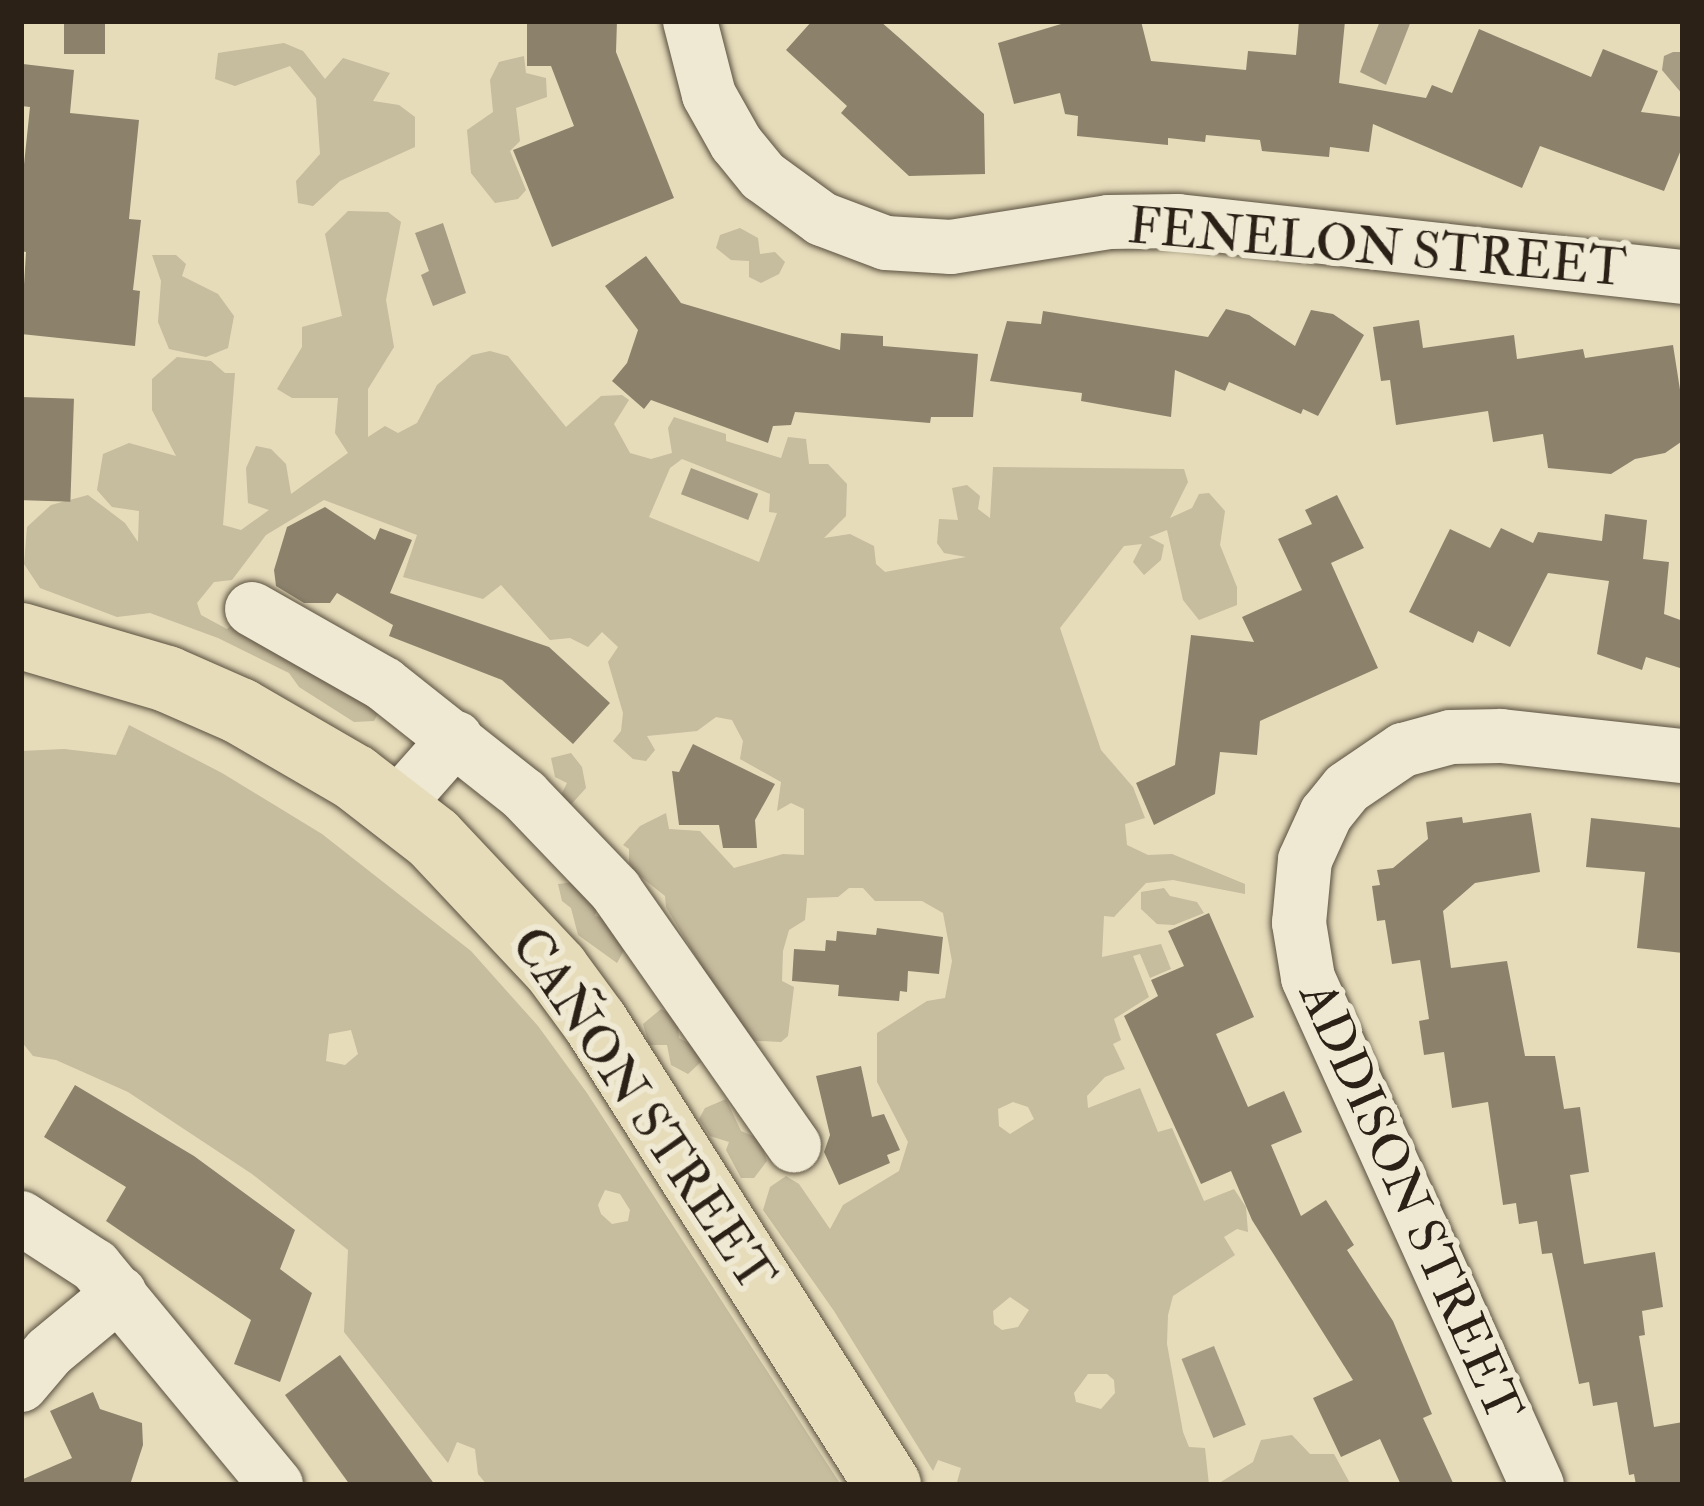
<!DOCTYPE html>
<html>
<head>
<meta charset="utf-8">
<style>
  body { margin:0 }
  #map { position:relative; width:1704px; height:1506px; overflow:hidden; background:#e6dcba; font-family:"IM FELL Double Pica",serif }
  div>[style] { position:absolute }
  .green>* { inset:0; background:#c6bc9e }
  .water>* { inset:0; background:#a69c83; transform-origin:0 0 }
  .building>* { inset:0; background:#8c826c; transform-origin:0 0 }
  .roads { filter:drop-shadow(0 0 3px #5a5040) drop-shadow(0 0 3px #5a5040) }
  .minor>* { height:54px; margin:-27px; padding:0 27px; transform-origin:27px; border-radius:27px; background:#efe8d2 }
  .major>* { height:66px; margin:-33px; padding:0 33px; transform-origin:33px; border-radius:33px; background:#e6dcba }
  span { translate:-50% -50%; white-space:nowrap; text-align:center; line-height:1.15; -webkit-text-stroke:12px #efe8d2; paint-order:stroke }
  .street-label { font-size:51px; color:#2b2117 }
  .frame { position:absolute; inset:0; border:24px solid #2b2117; pointer-events:none }
</style>
</head>
<body>
<div id="map">
  <div class="green">
    <i style="clip-path:polygon(284px 43px,303px 51px,325px 79px,343px 58px,390px 73px,373px 101px,399px 105px,415px 117px,415px 147px,340px 181px,313px 206px,298px 203px,296px 181px,320px 154px,316px 98px,290px 66px,235px 86px,215px 79px,218px 53px)"></i>
    <i style="clip-path:polygon(524px 56px,526px 73px,546px 78px,547px 97px,516px 108px,520px 141px,510px 151px,526px 190px,518px 199px,495px 203px,471px 173px,467px 130px,493px 112px,490px 80px,499px 62px)"></i>
    <i style="clip-path:polygon(evenodd,348px 211px,388px 212px,401px 222px,386px 300px,394px 347px,368px 389px,368px 437px,385px 426px,398px 433px,417px 423px,437px 385px,472px 355px,490px 351px,508px 356px,566px 427px,601px 396px,622px 395px,629px 400px,614px 424px,630px 453px,651px 459px,672px 453px,668px 428px,674px 417px,726px 434px,726px 441px,781px 458px,788px 437px,806px 439px,809px 464px,828px 464px,847px 484px,846px 516px,824px 538px,850px 534px,874px 546px,876px 564px,885px 572px,966px 557px,944px 553px,937px 543px,939px 519px,958px 520px,952px 488px,967px 485px,980px 496px,978px 509px,990px 518px,993px 467px,1184px 469px,1188px 482px,1170px 518px,1192px 508px,1199px 494px,1209px 493px,1225px 511px,1220px 545px,1237px 587px,1237px 605px,1199px 620px,1183px 600px,1167px 530px,1149px 537px,1164px 545px,1161px 560px,1144px 575px,1133px 562px,1142px 544px,1124px 546px,1060px 628px,1101px 750px,1133px 787px,1145px 818px,1125px 824px,1127px 845px,1148px 855px,1172px 854px,1245px 884px,1245px 894px,1173px 880px,1146px 883px,1114px 917px,1104px 916px,1102px 957px,1161px 944px,1171px 969px,1150px 978px,1140px 954px,1133px 956px,1149px 997px,1114px 1019px,1121px 1040px,1113px 1044px,1125px 1069px,1105px 1077px,1087px 1096px,1088px 1108px,1140px 1088px,1158px 1132px,1172px 1128px,1204px 1201px,1234px 1189px,1246px 1207px,1248px 1232px,1237px 1229px,1224px 1237px,1235px 1255px,1173px 1296px,1168px 1315px,1167px 1344px,1183px 1432px,1189px 1447px,1205px 1448px,1209px 1485px,943px 1485px,957px 1482px,961px 1468px,938px 1460px,933px 1471px,834px 1311px,763px 1210px,770px 1187px,786px 1176px,799px 1184px,830px 1229px,843px 1205px,899px 1171px,908px 1142px,877px 1082px,877px 1033px,927px 1001px,945px 998px,952px 961px,943px 913px,922px 901px,875px 901px,863px 888px,849px 888px,838px 897px,807px 898px,805px 920px,789px 930px,783px 951px,782px 981px,794px 987px,788px 1036px,781px 1042px,741px 1040px,705px 990px,702px 967px,666px 907px,665px 896px,636px 873px,629px 863px,629px 849px,623px 845px,640px 826px,666px 813px,669px 829px,700px 831px,734px 868px,783px 854px,804px 855px,804px 809px,791px 803px,777px 811px,781px 782px,740px 759px,743px 741px,732px 720px,716px 717px,697px 731px,647px 736px,655px 750px,646px 761px,633px 759px,613px 741px,621px 731px,623px 713px,608px 662px,618px 647px,602px 632px,588px 647px,570px 638px,550px 640px,501px 585px,483px 599px,403px 577px,417px 535px,324px 500px,266px 535px,232px 580px,214px 582px,197px 603px,201px 615px,227px 629px,239px 618px,382px 706px,374px 721px,354px 722px,299px 687px,289px 673px,218px 638px,150px 613px,117px 617px,40px 588px,24px 564px,27px 527px,51px 505px,88px 495px,125px 523px,138px 542px,139px 511px,112px 507px,97px 490px,103px 454px,129px 443px,176px 456px,152px 410px,152px 379px,177px 357px,211px 361px,225px 373px,235px 373px,223px 525px,241px 530px,269px 510px,248px 503px,246px 468px,256px 446px,271px 449px,286px 464px,291px 494px,348px 453px,335px 433px,338px 398px,292px 398px,277px 389px,302px 347px,302px 327px,342px 316px,325px 234px,348px 211px,682px 459px,770px 494px,769px 512px,777px 513px,759px 562px,649px 517px,670px 468px,682px 459px,348px 211px,1013px 1102px,1028px 1107px,1034px 1119px,1010px 1134px,999px 1126px,998px 1109px,1013px 1102px,348px 211px,1010px 1297px,1029px 1310px,1018px 1327px,1002px 1330px,994px 1324px,993px 1311px,1010px 1297px,348px 211px,1088px 1374px,1107px 1374px,1114px 1380px,1115px 1393px,1101px 1409px,1076px 1402px,1074px 1393px,1088px 1374px)"></i>
    <i style="clip-path:polygon(740px 228px,758px 238px,760px 254px,775px 252px,785px 262px,779px 274px,761px 283px,749px 277px,749px 261px,731px 260px,716px 248px,720px 235px)"></i>
    <i style="clip-path:polygon(152px 255px,176px 255px,186px 264px,182px 276px,218px 294px,234px 316px,228px 348px,206px 357px,169px 349px,158px 322px,161px 281px)"></i>
    <i style="clip-path:polygon(evenodd,129px 725px,222px 773px,322px 834px,471px 951px,538px 1026px,587px 1093px,841px 1485px,487px 1485px,478px 1474px,475px 1449px,457px 1442px,448px 1463px,344px 1332px,348px 1250px,252px 1174px,128px 1092px,56px 1060px,33px 1056px,21px 1041px,21px 751px,64px 749px,116px 755px,129px 725px,351px 1030px,358px 1054px,345px 1065px,326px 1061px,329px 1034px,351px 1030px,129px 725px,605px 1190px,620px 1194px,630px 1210px,628px 1221px,612px 1224px,601px 1214px,598px 1205px,605px 1190px)"></i>
    <i style="clip-path:polygon(571px 753px,582px 767px,586px 788px,568px 808px,561px 795px,567px 783px,555px 777px,551px 758px)"></i>
    <i style="clip-path:polygon(582px 881px,600px 896px,595px 916px,619px 920px,626px 947px,617px 963px,578px 935px,571px 908px,562px 901px,558px 884px)"></i>
    <i style="clip-path:polygon(1164px 888px,1170px 896px,1197px 902px,1204px 913px,1174px 925px,1157px 924px,1141px 909px,1141px 892px)"></i>
    <i style="clip-path:polygon(661px 1009px,677px 1017px,679px 1038px,700px 1049px,701px 1062px,688px 1074px,671px 1065px,667px 1045px,649px 1045px,643px 1024px)"></i>
    <i style="clip-path:polygon(726px 1099px,741px 1131px,760px 1139px,767px 1161px,754px 1178px,741px 1178px,726px 1150px,729px 1142px,710px 1136px,699px 1119px,705px 1108px)"></i>
    <i style="clip-path:polygon(1292px 1435px,1310px 1454px,1334px 1454px,1351px 1485px,1216px 1485px,1253px 1462px,1261px 1440px)"></i>
  </div>
  <div class="water">
    <i style="clip-path:polygon(1380px 21px,1411px 21px,1386px 85px,1360px 72px)"></i>
    <i style="clip-path:polygon(1673px 52px,1683px 52px,1683px 95px,1662px 70px,1664px 56px)"></i>
    <i style="clip-path:polygon(443px 223px,466px 293px,433px 306px,421px 275px,429px 271px,415px 233px)"></i>
    <i style="left:691px;top:468px;width:72px;height:28px;rotate:21deg"></i>
    <i style="left:1214px;top:1346px;width:85px;height:35px;rotate:68deg"></i>
  </div>
  <div class="building">
    <i style="left:64px;top:21px;width:41px;height:33px"></i>
    <i style="clip-path:polygon(547px 21px,617px 21px,616px 52px,674px 198px,552px 247px,513px 150px,574px 126px,551px 66px,527px 66px,527px 24px)"></i>
    <i style="clip-path:polygon(812px 21px,880px 21px,904px 42px,984px 114px,985px 174px,909px 176px,841px 113px,847px 106px,786px 50px)"></i>
    <i style="clip-path:polygon(1071px 21px,1141px 21px,1151px 61px,1246px 70px,1248px 51px,1296px 55px,1299px 21px,1345px 21px,1339px 83px,1426px 98px,1432px 85px,1452px 93px,1479px 29px,1591px 77px,1603px 49px,1658px 71px,1641px 112px,1683px 117px,1683px 145px,1664px 191px,1540px 146px,1522px 188px,1373px 124px,1369px 152px,1330px 147px,1329px 157px,1262px 151px,1260px 140px,1206px 135px,1205px 142px,1168px 138px,1168px 145px,1077px 136px,1078px 116px,1065px 114px,1060px 93px,1014px 104px,998px 43px)"></i>
    <i style="clip-path:polygon(23px 64px,74px 70px,70px 113px,139px 120px,129px 219px,141px 220px,133px 290px,140px 291px,135px 346px,21px 334px,26px 252px,21px 251px,21px 193px,30px 107px,21px 106px)"></i>
    <i style="clip-path:polygon(646px 256px,681px 303px,840px 350px,841px 333px,883px 336px,883px 346px,978px 354px,973px 417px,931px 417px,930px 423px,795px 412px,791px 425px,773px 426px,768px 443px,651px 400px,644px 409px,612px 381px,627px 363px,638px 330px,605px 286px)"></i>
    <i style="clip-path:polygon(1226px 309px,1249px 315px,1295px 346px,1311px 310px,1333px 314px,1364px 335px,1318px 416px,1303px 409px,1301px 414px,1229px 382px,1225px 391px,1175px 370px,1171px 417px,1081px 401px,1082px 393px,990px 381px,1007px 321px,1041px 324px,1043px 311px,1208px 337px)"></i>
    <i style="clip-path:polygon(1419px 320px,1423px 348px,1514px 335px,1517px 359px,1583px 349px,1585px 358px,1673px 345px,1683px 409px,1681px 442px,1665px 453px,1635px 459px,1611px 474px,1548px 468px,1543px 434px,1493px 442px,1488px 411px,1396px 425px,1390px 380px,1381px 381px,1373px 327px)"></i>
    <i style="left:21px;top:397px;width:53px;height:103px;rotate:2deg"></i>
    <i style="clip-path:polygon(1337px 495px,1364px 548px,1331px 563px,1378px 668px,1260px 721px,1257px 755px,1220px 752px,1215px 794px,1154px 825px,1136px 783px,1175px 765px,1191px 635px,1254px 642px,1242px 617px,1302px 590px,1278px 539px,1312px 524px,1305px 510px)"></i>
    <i style="clip-path:polygon(325px 507px,375px 540px,380px 528px,412px 540px,390px 593px,549px 647px,610px 703px,573px 744px,502px 680px,389px 636px,393px 625px,337px 593px,330px 603px,304px 603px,276px 586px,274px 570px,287px 527px)"></i>
    <i style="clip-path:polygon(1605px 514px,1647px 520px,1643px 559px,1669px 562px,1664px 614px,1683px 621px,1683px 669px,1646px 657px,1642px 670px,1597px 654px,1609px 581px,1548px 573px,1510px 647px,1478px 631px,1473px 643px,1409px 612px,1450px 529px,1490px 548px,1501px 528px,1533px 543px,1538px 532px,1602px 541px)"></i>
    <i style="clip-path:polygon(693px 744px,775px 784px,755px 820px,757px 848px,723px 848px,719px 825px,679px 825px,672px 771px,679px 772px)"></i>
    <i style="clip-path:polygon(1531px 813px,1540px 872px,1475px 883px,1443px 911px,1451px 968px,1507px 961px,1525px 1056px,1555px 1056px,1564px 1109px,1580px 1107px,1589px 1172px,1570px 1175px,1584px 1264px,1655px 1252px,1663px 1307px,1642px 1311px,1645px 1335px,1639px 1336px,1654px 1427px,1683px 1422px,1683px 1485px,1636px 1485px,1634px 1474px,1629px 1475px,1617px 1402px,1593px 1406px,1589px 1382px,1579px 1384px,1552px 1253px,1542px 1254px,1537px 1221px,1519px 1224px,1516px 1203px,1503px 1205px,1488px 1102px,1452px 1108px,1444px 1052px,1424px 1055px,1419px 1021px,1429px 1019px,1420px 960px,1392px 964px,1385px 920px,1377px 921px,1372px 886px,1380px 885px,1377px 870px,1393px 868px,1428px 839px,1426px 822px,1462px 817px,1463px 823px)"></i>
    <i style="clip-path:polygon(1591px 818px,1683px 828px,1683px 953px,1637px 948px,1645px 872px,1586px 867px)"></i>
    <i style="clip-path:polygon(1209px 913px,1254px 1017px,1216px 1034px,1248px 1107px,1284px 1091px,1302px 1132px,1271px 1145px,1301px 1216px,1326px 1200px,1354px 1245px,1347px 1250px,1393px 1321px,1432px 1414px,1423px 1418px,1454px 1485px,1401px 1485px,1380px 1439px,1341px 1457px,1313px 1398px,1353px 1380px,1252px 1220px,1231px 1171px,1201px 1184px,1124px 1016px,1158px 996px,1151px 980px,1184px 966px,1168px 931px)"></i>
    <i style="clip-path:polygon(877px 928px,943px 937px,939px 974px,908px 971px,907px 992px,900px 991px,899px 1001px,838px 996px,839px 985px,792px 981px,794px 949px,825px 951px,826px 940px,836px 941px,837px 931px,876px 935px)"></i>
    <i style="clip-path:polygon(861px 1066px,872px 1117px,884px 1114px,900px 1150px,887px 1155px,890px 1163px,839px 1185px,824px 1152px,830px 1135px,816px 1076px)"></i>
    <i style="clip-path:polygon(75px 1085px,194px 1156px,295px 1230px,280px 1269px,312px 1293px,280px 1382px,234px 1364px,251px 1320px,106px 1221px,126px 1187px,44px 1137px)"></i>
    <i style="clip-path:polygon(340px 1355px,435px 1485px,350px 1485px,285px 1395px)"></i>
    <i style="clip-path:polygon(93px 1392px,100px 1409px,142px 1423px,143px 1445px,130px 1485px,21px 1485px,21px 1480px,72px 1458px,50px 1411px)"></i>
  </div>
  <div class="roads">
    <div class="minor">
      <i style="left:690px;top:21px;width:76px;rotate:75.6deg"></i>
      <i style="left:709px;top:95px;width:55px;rotate:60.6deg"></i>
      <i style="left:736px;top:143px;width:43px;rotate:50.7deg"></i>
      <i style="left:763px;top:176px;width:73px;rotate:36.1deg"></i>
      <i style="left:822px;top:219px;width:68px;rotate:20.6deg"></i>
      <i style="left:886px;top:243px;width:65px;rotate:3.5deg"></i>
      <i style="left:951px;top:247px;width:160px;rotate:-9deg"></i>
      <i style="left:1109px;top:222px;width:69px;rotate:-0.8deg"></i>
      <i style="left:1178px;top:221px;width:508px;rotate:6.33deg"></i>
      <i style="left:252px;top:609px;width:152px;rotate:29.6deg"></i>
      <i style="left:384px;top:684px;width:179px;rotate:38.4deg"></i>
      <i style="left:524px;top:795px;width:132px;rotate:46.2deg"></i>
      <i style="left:615px;top:890px;width:312px;rotate:55deg"></i>
      <i style="left:395px;top:807px;width:92px;rotate:-48.5deg"></i>
      <i style="left:21px;top:1218px;width:88px;rotate:33deg"></i>
      <i style="left:95px;top:1266px;width:284px;rotate:50.4deg"></i>
      <i style="left:21px;top:1385px;width:43px;rotate:-49.7deg"></i>
      <i style="left:49px;top:1352px;width:92px;rotate:-39.7deg"></i>
      <i style="left:1537px;top:1485px;width:556px;rotate:-114.31deg"></i>
      <i style="left:1308px;top:978px;width:56px;rotate:-99.3deg"></i>
      <i style="left:1299px;top:923px;width:63px;rotate:-84.6deg"></i>
      <i style="left:1305px;top:860px;width:51px;rotate:-65.5deg"></i>
      <i style="left:1326px;top:814px;width:33px;rotate:-51deg"></i>
      <i style="left:1347px;top:788px;width:68px;rotate:-34.2deg"></i>
      <i style="left:1403px;top:750px;width:50px;rotate:-15.2deg"></i>
      <i style="left:1451px;top:737px;width:50px;rotate:-1.1deg"></i>
      <i style="left:1501px;top:736px;width:183px;rotate:6.3deg"></i>
    </div>
    <div class="major">
      <i style="left:21px;top:636px;width:152px;rotate:16.4deg"></i>
      <i style="left:167px;top:679px;width:80px;rotate:23.7deg"></i>
      <i style="left:240px;top:711px;width:132px;rotate:30.1deg"></i>
      <i style="left:354px;top:777px;width:100px;rotate:37.7deg"></i>
      <i style="left:433px;top:838px;width:180px;rotate:46.8deg"></i>
      <i style="left:556px;top:969px;width:66px;rotate:53.7deg"></i>
      <i style="left:595px;top:1022px;width:548px;rotate:57.67deg"></i>
    </div>
  </div>
  <div class="street-label">
    <span style="left:1377px;top:248px;rotate:5deg">FENELON STREET</span>
    <span style="left:642px;top:1110px;rotate:56deg">CAÑON STREET</span>
    <span style="left:1410px;top:1202px;rotate:66deg">ADDISON STREET</span>
  </div>
  <div class="frame"></div>
</div>
</body>
</html>
